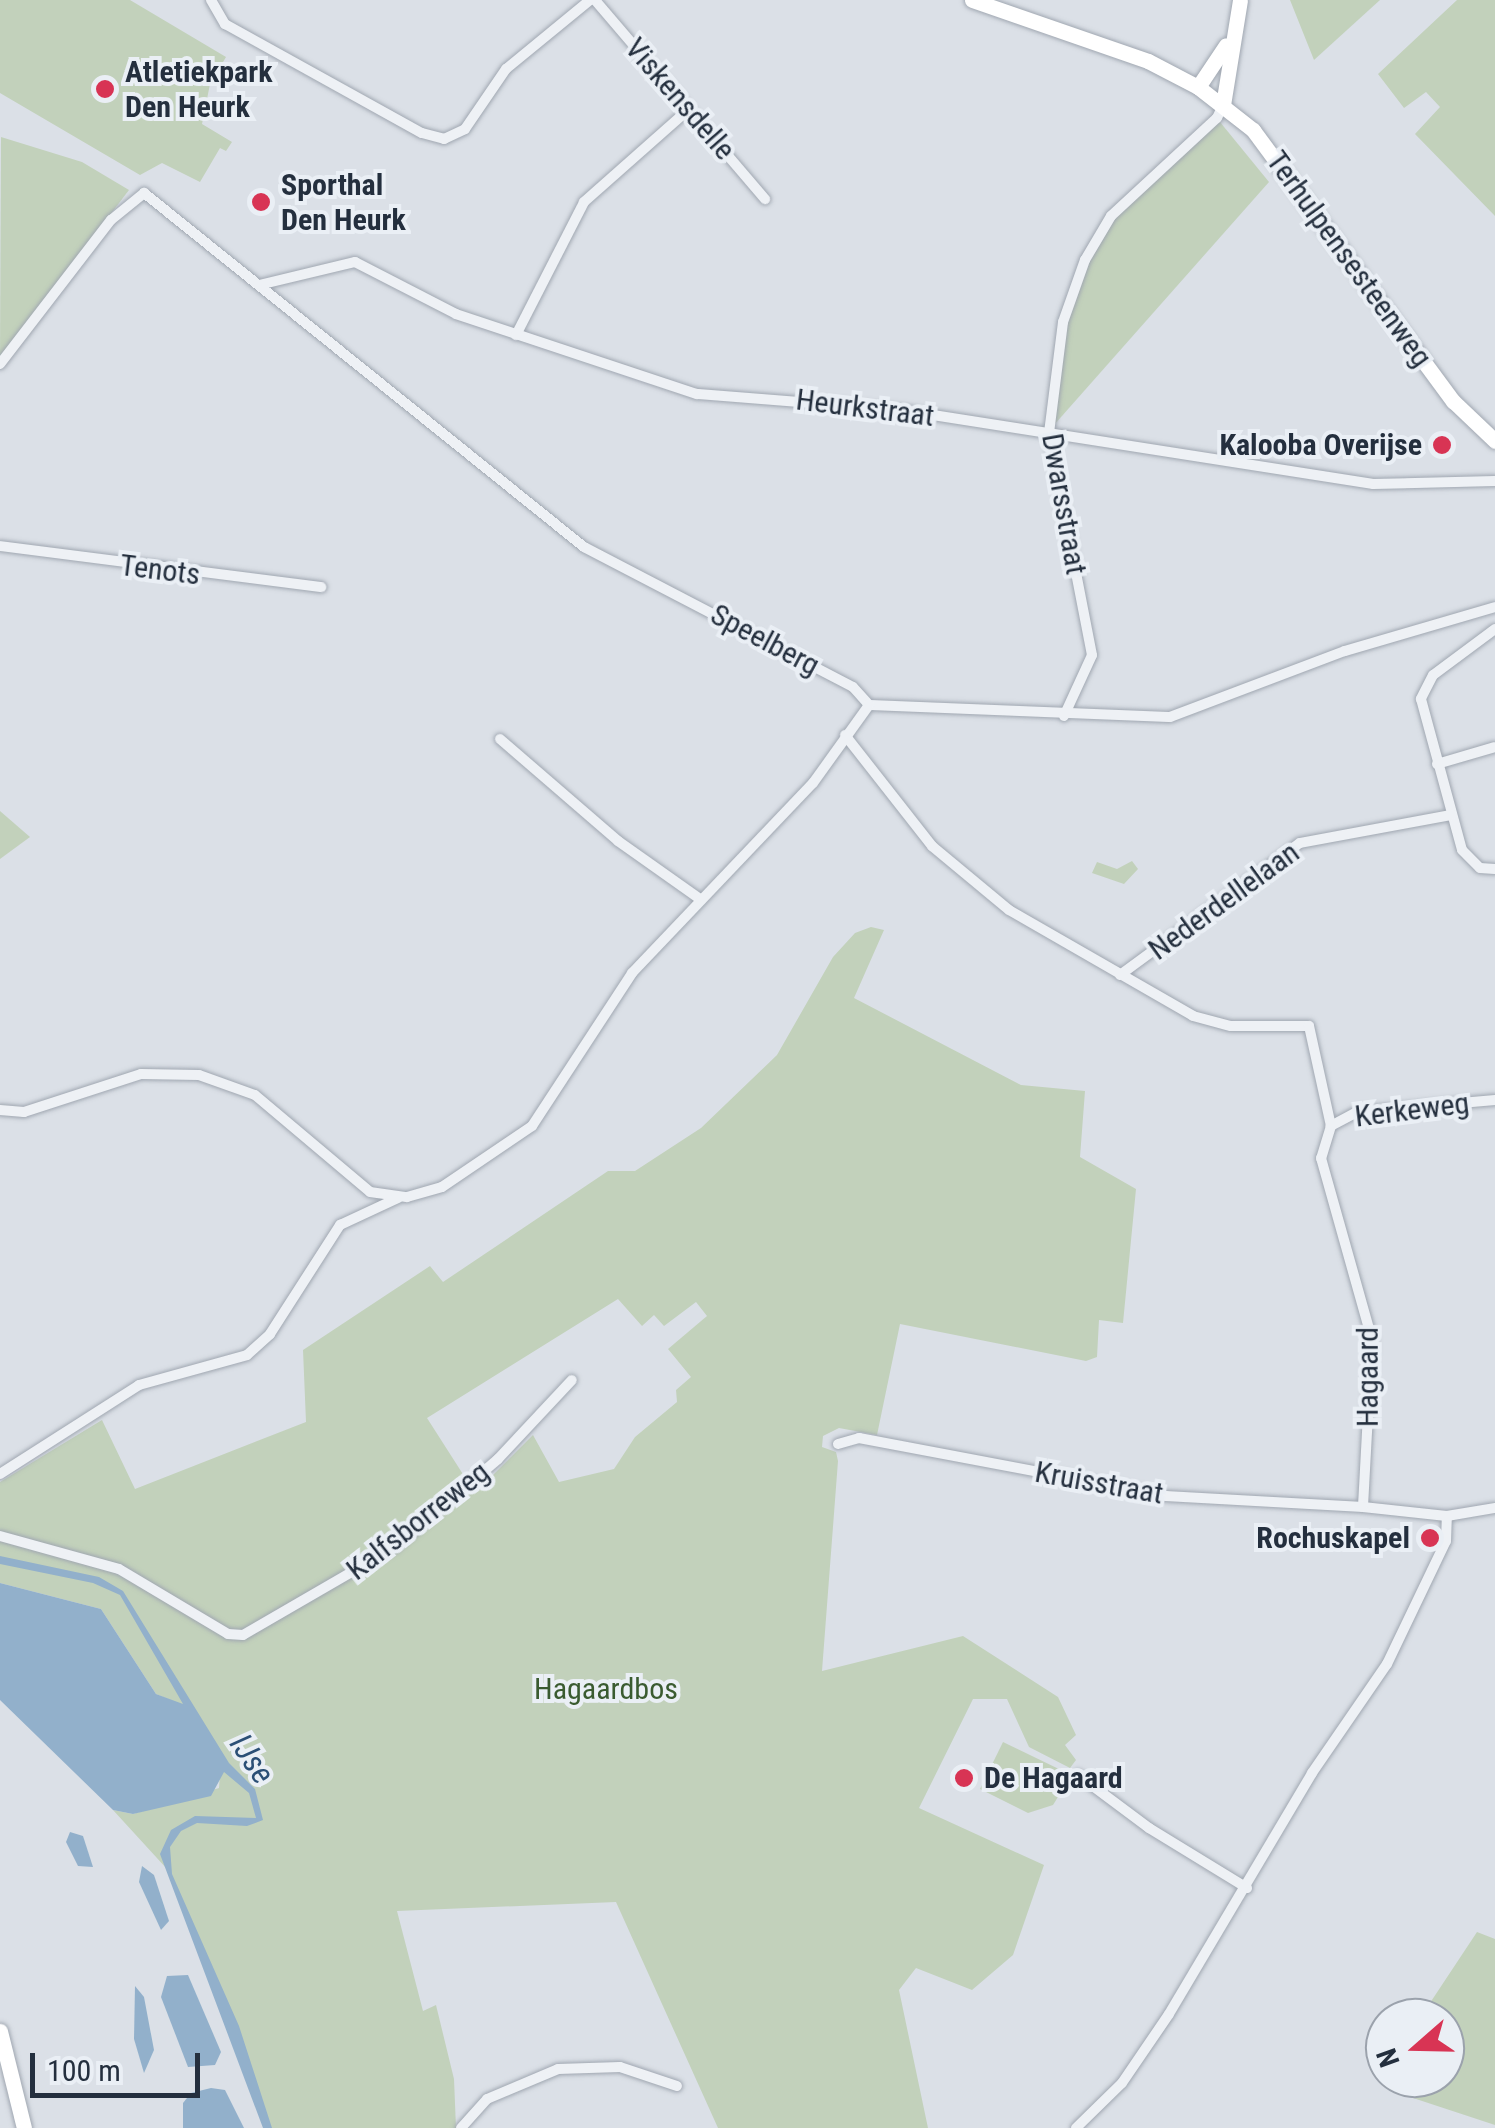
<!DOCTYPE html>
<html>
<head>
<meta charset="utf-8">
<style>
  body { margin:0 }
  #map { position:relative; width:1495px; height:2128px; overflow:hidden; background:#dbe0e7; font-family:"Roboto Condensed",sans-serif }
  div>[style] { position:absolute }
  .green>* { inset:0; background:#c2d1bb }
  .water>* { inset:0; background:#92b0cb }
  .roads { filter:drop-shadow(0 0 2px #a0a7b1) drop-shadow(0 0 2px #a0a7b1) }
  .minor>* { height:10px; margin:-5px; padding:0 5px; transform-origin:5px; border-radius:5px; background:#eef1f5 }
  .secondary>* { height:15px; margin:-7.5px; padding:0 7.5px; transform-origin:7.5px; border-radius:7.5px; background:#fff }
  .dots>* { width:28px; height:28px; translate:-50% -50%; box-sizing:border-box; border:5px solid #eaeff5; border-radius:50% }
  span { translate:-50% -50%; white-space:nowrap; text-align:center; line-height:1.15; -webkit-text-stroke:8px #eaeff5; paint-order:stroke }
  .poi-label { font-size:30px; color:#242f3e; font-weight:700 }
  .left { translate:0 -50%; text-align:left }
  .right { translate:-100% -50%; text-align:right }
  .street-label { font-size:30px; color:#242f3e }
  .park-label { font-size:30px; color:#3a5b30 }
  .water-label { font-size:32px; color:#2b4f75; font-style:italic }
  .north { position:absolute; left:1365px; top:1998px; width:100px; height:100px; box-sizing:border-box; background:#eaeff5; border:2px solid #9ba2ac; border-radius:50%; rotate:250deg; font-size:28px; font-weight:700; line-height:40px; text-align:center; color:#242f3e }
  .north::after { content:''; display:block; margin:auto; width:35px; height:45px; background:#d83454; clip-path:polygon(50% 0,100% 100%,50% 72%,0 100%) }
  .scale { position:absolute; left:30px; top:2053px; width:170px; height:45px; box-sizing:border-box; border:5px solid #242f3e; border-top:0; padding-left:12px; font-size:30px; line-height:35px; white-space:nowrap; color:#242f3e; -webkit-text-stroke:8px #eaeff5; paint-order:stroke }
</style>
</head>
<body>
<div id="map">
  <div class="green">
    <i style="clip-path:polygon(0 0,130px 0,226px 57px,210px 84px,202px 124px,232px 142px,226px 151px,220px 148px,200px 182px,162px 163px,140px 175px,0 93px)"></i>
    <i style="clip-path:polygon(1290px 0,1380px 0,1314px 60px)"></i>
    <i style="clip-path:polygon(1457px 0,1495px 0,1495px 216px,1415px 134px,1440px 107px,1426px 92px,1404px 108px,1378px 74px)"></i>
    <i style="clip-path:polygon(1220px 122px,1269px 182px,1054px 425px,1064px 331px,1081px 275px,1119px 212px)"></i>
    <i style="clip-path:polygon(1px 137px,82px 162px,129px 190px,0 359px)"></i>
    <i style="clip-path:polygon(0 811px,30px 837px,0 859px)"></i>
    <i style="clip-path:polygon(1132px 861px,1138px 869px,1124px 884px,1092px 873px,1097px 862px,1117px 869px)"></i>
    <i style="clip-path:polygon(evenodd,871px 927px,884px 930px,854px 998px,1021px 1085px,1085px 1091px,1080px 1157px,1136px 1189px,1123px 1323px,1099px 1320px,1097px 1357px,1086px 1361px,900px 1324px,877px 1435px,839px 1428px,823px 1436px,822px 1447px,836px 1452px,838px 1461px,822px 1671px,963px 1636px,1058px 1697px,1076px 1735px,1065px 1745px,1076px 1760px,1070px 1768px,1029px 1747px,1007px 1699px,973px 1699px,919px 1808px,1044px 1865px,1013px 1955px,972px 1990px,916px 1968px,899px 1990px,928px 2128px,718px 2128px,616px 1902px,397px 1911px,423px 2011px,436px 2005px,454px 2079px,456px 2128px,265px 2128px,167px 1869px,113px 1810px,133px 1814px,219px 1788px,221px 1761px,185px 1706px,156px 1694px,101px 1609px,0 1583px,0 1482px,102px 1420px,135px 1489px,306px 1422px,303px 1350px,430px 1266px,443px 1282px,608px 1171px,635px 1171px,701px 1128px,777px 1055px,833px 957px,855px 933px,871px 927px,618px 1299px,642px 1326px,654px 1315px,664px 1326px,696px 1302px,707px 1316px,668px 1349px,691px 1377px,676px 1390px,677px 1402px,635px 1437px,614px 1469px,559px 1482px,533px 1435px,475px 1493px,427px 1418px,618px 1299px)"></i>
    <i style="clip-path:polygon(1003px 1742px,1063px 1771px,1066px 1784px,1053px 1805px,1028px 1813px,980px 1789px)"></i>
    <i style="clip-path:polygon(1477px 1932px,1495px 1939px,1495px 2125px,1410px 2097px,1413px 2078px,1445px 2078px,1445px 2018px,1423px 2018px,1424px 2012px)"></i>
  </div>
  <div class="water">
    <i style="clip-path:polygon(0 1556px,99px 1577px,123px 1591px,229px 1763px,255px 1789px,263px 1820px,247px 1826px,197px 1823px,181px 1831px,170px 1847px,172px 1874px,239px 2026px,272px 2128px,263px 2128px,160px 1854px,171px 1830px,195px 1816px,256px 1818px,249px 1793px,224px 1772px,211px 1796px,133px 1814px,113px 1810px,0 1700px,0 1583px,101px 1609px,156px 1694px,183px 1704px,120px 1595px,93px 1583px,0 1564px)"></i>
    <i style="clip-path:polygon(70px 1832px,83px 1836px,93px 1867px,78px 1866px,66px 1842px)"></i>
    <i style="clip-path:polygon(142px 1866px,154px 1875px,169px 1921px,161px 1930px,139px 1882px)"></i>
    <i style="clip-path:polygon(188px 1975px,221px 2052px,215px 2065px,188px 2067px,161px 1997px,167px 1976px)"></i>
    <i style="clip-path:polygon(135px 1986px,144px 1997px,154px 2050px,144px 2073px,134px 2039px)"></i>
    <i style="clip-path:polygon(211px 2088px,225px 2090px,244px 2128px,183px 2128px,183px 2103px,191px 2093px)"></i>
  </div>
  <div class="roads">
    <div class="minor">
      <i style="left:211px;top:0;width:28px;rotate:60deg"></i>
      <i style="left:225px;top:24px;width:225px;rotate:29deg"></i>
      <i style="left:422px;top:133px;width:23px;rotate:15deg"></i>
      <i style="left:444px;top:139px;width:23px;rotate:-25deg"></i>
      <i style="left:465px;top:129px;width:73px;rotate:-55.7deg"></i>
      <i style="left:506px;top:69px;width:109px;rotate:-39.4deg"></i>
      <i style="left:595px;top:0;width:262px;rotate:49.5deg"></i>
      <i style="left:259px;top:285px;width:99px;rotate:-13.5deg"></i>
      <i style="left:355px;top:262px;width:114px;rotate:27.2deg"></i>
      <i style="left:456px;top:314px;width:254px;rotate:18.4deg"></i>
      <i style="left:697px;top:394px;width:205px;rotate:4.5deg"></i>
      <i style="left:901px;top:410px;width:478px;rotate:8.9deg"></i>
      <i style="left:1373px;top:484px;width:122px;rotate:-1.4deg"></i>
      <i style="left:516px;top:335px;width:149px;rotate:-62.9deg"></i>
      <i style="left:584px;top:202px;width:139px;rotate:-41.5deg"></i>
      <i style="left:0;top:364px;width:182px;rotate:-52.4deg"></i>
      <i style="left:111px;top:220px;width:43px;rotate:-39.3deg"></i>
      <i style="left:144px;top:193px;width:565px;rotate:38.82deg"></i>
      <i style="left:584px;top:547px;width:303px;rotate:27.5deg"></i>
      <i style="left:853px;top:687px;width:24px;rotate:48deg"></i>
      <i style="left:0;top:546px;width:324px;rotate:7.3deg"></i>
      <i style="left:1495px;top:629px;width:77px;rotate:143.4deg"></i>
      <i style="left:1433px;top:675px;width:27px;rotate:117deg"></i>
      <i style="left:1421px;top:699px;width:156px;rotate:74.8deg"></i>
      <i style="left:1462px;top:850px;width:25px;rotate:45deg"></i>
      <i style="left:1480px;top:868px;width:15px;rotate:4deg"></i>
      <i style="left:869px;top:705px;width:301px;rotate:2.3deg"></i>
      <i style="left:1170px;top:717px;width:187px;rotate:-20.7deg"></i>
      <i style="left:1345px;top:651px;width:156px;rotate:-16.3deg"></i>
      <i style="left:1064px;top:716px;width:67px;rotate:-65.3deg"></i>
      <i style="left:1092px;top:655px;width:226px;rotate:-101deg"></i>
      <i style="left:1049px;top:433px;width:112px;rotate:-82.8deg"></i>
      <i style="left:1063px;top:322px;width:66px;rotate:-70.5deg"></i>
      <i style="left:1085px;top:260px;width:51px;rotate:-59.4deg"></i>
      <i style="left:1111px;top:216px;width:144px;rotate:-42.8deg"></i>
      <i style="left:1217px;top:118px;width:14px;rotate:-65deg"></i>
      <i style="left:845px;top:735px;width:141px;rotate:51.9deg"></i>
      <i style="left:932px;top:846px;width:100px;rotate:39.7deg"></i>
      <i style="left:1009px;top:910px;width:212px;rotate:29.9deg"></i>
      <i style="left:1193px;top:1016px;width:39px;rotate:15deg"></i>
      <i style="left:1231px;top:1026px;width:78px"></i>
      <i style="left:1309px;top:1026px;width:102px;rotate:77.6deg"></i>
      <i style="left:500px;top:739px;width:156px;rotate:40.8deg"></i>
      <i style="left:618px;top:841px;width:100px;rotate:35.3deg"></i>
      <i style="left:1437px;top:764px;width:60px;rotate:-16.3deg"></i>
      <i style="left:1120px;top:975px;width:223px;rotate:-36.3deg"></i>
      <i style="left:1300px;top:843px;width:154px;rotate:-10.5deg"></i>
      <i style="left:1495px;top:1100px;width:139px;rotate:175deg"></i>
      <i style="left:1357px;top:1112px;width:30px;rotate:152deg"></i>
      <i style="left:1331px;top:1126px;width:34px;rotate:107deg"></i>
      <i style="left:1321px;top:1158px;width:189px;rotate:74.3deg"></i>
      <i style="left:1372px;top:1340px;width:167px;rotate:93.1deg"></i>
      <i style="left:1363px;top:1507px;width:84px;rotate:6.1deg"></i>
      <i style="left:1447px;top:1516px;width:49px;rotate:-9.5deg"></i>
      <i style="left:0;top:1110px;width:24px;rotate:5deg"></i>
      <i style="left:24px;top:1112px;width:123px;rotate:-18deg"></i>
      <i style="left:141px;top:1074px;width:58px;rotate:1deg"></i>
      <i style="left:199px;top:1075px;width:59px;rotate:19.7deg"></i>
      <i style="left:255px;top:1095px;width:150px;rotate:40.1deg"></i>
      <i style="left:370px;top:1192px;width:37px;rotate:8deg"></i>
      <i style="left:407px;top:1197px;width:36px;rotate:-16deg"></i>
      <i style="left:442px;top:1187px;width:109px;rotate:-34.1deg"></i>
      <i style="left:532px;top:1126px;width:183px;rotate:-56.8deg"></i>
      <i style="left:632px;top:973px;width:262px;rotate:-46.4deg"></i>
      <i style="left:813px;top:783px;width:96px;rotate:-54.3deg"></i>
      <i style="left:838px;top:1444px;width:22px;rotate:-16deg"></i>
      <i style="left:859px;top:1438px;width:312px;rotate:10.7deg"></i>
      <i style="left:1166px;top:1496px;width:197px;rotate:3.2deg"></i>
      <i style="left:0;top:1474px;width:165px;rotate:-32.6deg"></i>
      <i style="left:139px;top:1385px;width:112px;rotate:-15.5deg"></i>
      <i style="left:247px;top:1355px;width:31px;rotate:-42deg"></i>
      <i style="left:270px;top:1334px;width:130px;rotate:-57.3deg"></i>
      <i style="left:340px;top:1225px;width:64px;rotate:-25deg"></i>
      <i style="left:0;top:1536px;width:123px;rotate:15.5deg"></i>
      <i style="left:119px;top:1569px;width:127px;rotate:30.8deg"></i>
      <i style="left:228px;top:1634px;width:15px;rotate:4deg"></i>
      <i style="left:243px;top:1635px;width:176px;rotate:-30.1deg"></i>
      <i style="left:395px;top:1547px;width:135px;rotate:-40.5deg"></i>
      <i style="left:498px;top:1459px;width:108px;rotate:-46.9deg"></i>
      <i style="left:1078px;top:1775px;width:89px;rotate:36.7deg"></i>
      <i style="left:1149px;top:1828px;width:115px;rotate:31.5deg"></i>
      <i style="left:461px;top:2128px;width:39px;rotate:-48deg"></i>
      <i style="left:487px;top:2099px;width:77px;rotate:-22.9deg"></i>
      <i style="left:558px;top:2069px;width:62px;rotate:-1.8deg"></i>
      <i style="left:620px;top:2067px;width:60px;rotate:18.4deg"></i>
      <i style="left:1076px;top:2128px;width:64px;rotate:-44.4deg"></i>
      <i style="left:1122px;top:2083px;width:83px;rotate:-55.7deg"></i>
      <i style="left:1169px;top:2014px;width:280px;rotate:-59.3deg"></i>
      <i style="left:1312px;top:1773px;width:132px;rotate:-55.5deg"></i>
      <i style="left:1387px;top:1664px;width:136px;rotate:-64.4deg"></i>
      <i style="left:1446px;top:1541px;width:25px;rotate:-88deg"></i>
    </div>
    <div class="secondary">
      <i style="left:972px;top:0;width:186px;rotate:19.1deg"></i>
      <i style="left:1148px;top:61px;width:56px;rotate:27.5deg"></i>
      <i style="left:1198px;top:87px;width:70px;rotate:38deg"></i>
      <i style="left:1253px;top:130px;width:337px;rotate:53.6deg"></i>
      <i style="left:1453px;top:401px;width:58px;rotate:43.6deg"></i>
      <i style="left:1198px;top:87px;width:50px;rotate:-56.3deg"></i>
      <i style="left:1223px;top:105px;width:106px;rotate:-80.8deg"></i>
      <i style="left:0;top:2031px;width:100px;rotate:76.1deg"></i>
    </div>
  </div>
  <div class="dots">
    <i style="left:105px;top:89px;background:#d83454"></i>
    <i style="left:261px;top:202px;background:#d83454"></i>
    <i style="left:1442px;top:445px;background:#d83454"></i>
    <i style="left:1430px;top:1538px;background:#d83454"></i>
    <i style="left:964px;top:1778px;background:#d83454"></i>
  </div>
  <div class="poi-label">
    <span class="left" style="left:125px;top:89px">Atletiekpark<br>Den Heurk</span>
    <span class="left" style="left:281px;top:202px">Sporthal<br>Den Heurk</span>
    <span class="right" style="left:1422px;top:445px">Kalooba Overijse</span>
    <span class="right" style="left:1410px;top:1538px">Rochuskapel</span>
    <span class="left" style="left:984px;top:1778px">De Hagaard</span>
  </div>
  <div class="street-label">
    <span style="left:680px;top:99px;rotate:49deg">Viskensdelle</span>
    <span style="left:1349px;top:259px;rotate:54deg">Terhulpensesteenweg</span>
    <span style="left:865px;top:408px;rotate:7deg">Heurkstraat</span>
    <span style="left:1064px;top:504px;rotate:80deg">Dwarsstraat</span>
    <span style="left:160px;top:570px;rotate:7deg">Tenots</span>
    <span style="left:765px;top:640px;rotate:28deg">Speelberg</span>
    <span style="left:1224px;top:901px;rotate:-36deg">Nederdellelaan</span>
    <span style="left:1412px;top:1110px;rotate:-7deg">Kerkeweg</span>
    <span style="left:1368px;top:1377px;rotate:-90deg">Hagaard</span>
    <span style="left:1099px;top:1483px;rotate:10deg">Kruisstraat</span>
    <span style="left:418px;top:1521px;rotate:-38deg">Kalfsborreweg</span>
  </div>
  <div class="park-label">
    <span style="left:606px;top:1689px">Hagaardbos</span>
  </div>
  <div class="water-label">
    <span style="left:252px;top:1759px;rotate:56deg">IJse</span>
  </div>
  <div class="north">N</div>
  <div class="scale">100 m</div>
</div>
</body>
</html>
